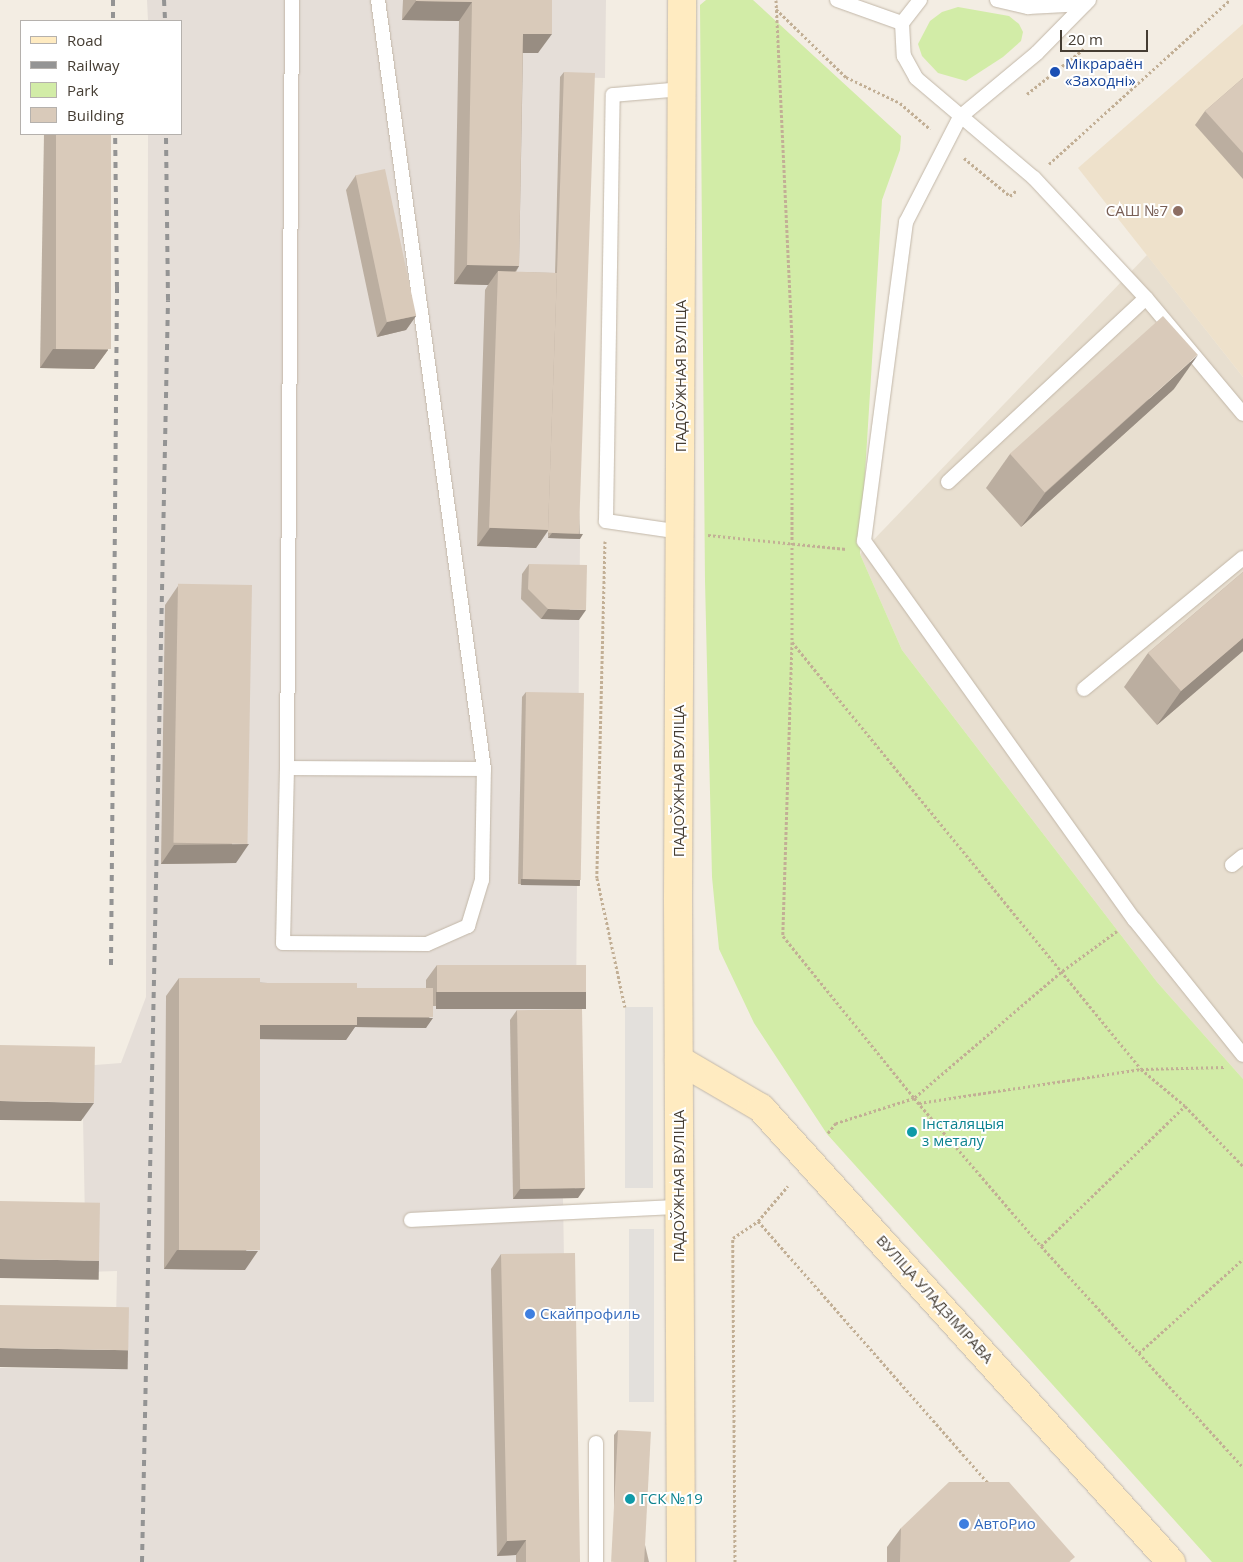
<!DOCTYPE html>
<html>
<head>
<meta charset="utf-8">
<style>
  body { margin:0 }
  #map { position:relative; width:1243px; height:1562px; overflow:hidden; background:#f3ede3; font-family:"Open Sans",sans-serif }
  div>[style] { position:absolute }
  .residential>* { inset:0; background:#e8dfd0 }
  .industrial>* { inset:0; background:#e5ded8 }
  .education>* { inset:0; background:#eee1cb }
  .green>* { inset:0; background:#d2eca7 }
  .parking>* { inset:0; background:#e3e0dc; transform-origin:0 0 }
  .path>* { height:3px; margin-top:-1.5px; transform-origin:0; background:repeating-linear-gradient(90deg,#c2af95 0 2.5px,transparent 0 5px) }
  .roads { filter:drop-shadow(0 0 1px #c2b7a8) drop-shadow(0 0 1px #c2b7a8) }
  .service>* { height:14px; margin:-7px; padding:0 7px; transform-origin:7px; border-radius:7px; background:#fff }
  .secondary>* { height:28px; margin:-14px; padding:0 14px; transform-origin:14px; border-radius:14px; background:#ffebc1 }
  .rail>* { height:4px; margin-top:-2px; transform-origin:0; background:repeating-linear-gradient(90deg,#949494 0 6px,transparent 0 12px) }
  .wall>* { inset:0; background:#bbaea0 }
  .shaded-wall>* { inset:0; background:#988d82; transform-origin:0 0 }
  .building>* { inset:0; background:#d9caba; transform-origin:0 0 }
  .dots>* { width:14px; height:14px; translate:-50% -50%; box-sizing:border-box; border:2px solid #fff; border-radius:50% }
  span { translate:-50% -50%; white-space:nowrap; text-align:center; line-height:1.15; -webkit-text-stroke:4px #fff; paint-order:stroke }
  .transit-label { font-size:15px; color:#164399 }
  .left { translate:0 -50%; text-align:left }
  .education-label { font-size:15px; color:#785e54 }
  .right { translate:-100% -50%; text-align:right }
  .street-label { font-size:15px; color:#453d33 }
  .culture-label { font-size:15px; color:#0d838f }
  .shop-label { font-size:15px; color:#366cbe }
  .legend { position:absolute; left:20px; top:20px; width:162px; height:115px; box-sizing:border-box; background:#fff; border:1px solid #b5b1ad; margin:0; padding:6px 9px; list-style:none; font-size:15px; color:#453d33 }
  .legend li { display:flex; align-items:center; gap:10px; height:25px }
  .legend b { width:25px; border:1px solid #b5b1ad }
  .scale { position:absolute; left:1060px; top:30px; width:88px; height:22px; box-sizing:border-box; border:2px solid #453d33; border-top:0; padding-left:6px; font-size:15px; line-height:18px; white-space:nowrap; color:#453d33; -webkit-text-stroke:4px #fff; paint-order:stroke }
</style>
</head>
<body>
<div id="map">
  <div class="residential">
    <i style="clip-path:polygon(1147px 255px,1243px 377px,1243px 1079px,1157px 982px,902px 650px,860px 554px)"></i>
  </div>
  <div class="industrial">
    <i style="clip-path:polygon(147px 0,606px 0,605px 78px,560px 77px,548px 537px,580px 539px,576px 1007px,563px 1199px,569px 1562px,0 1562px,0 1368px,115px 1369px,117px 1271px,86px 1272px,82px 1066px,121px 1063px,146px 997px,148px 134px,181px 134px,181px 21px,148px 21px)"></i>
  </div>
  <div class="education">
    <i style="clip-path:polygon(1243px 24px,1243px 377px,1078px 168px)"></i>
  </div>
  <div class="green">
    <i style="clip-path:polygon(706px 0,753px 0,901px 136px,900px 150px,882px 200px,860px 554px,902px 650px,1157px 982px,1243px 1079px,1243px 1562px,1212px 1562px,827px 1134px,754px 1023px,719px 949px,712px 877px,705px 581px,700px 5px)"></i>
    <i style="clip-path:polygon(958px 7px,1009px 16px,1019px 24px,1023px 32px,1021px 41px,1003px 57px,966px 81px,938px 73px,922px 56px,918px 44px,930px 21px,942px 12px)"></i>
  </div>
  <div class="parking">
    <i style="left:625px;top:1007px;width:28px;height:181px"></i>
    <i style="left:629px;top:1229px;width:25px;height:173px"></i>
  </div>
  <div class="path">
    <i style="left:776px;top:0;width:342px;rotate:87.3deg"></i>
    <i style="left:792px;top:342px;width:300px;rotate:90deg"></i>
    <i style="left:792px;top:642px;width:294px;rotate:91.8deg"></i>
    <i style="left:783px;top:936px;width:208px;rotate:51deg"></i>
    <i style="left:914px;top:1098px;width:82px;rotate:162.2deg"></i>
    <i style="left:836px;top:1123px;width:14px;rotate:129deg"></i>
    <i style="left:776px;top:9px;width:98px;rotate:44.2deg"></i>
    <i style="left:846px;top:77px;width:60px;rotate:25.7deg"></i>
    <i style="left:900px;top:103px;width:40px;rotate:41deg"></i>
    <i style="left:1027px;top:94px;width:74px;rotate:-38.4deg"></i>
    <i style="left:964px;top:158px;width:60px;rotate:39.6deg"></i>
    <i style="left:1010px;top:196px;width:9px;rotate:-41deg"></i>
    <i style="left:1049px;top:164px;width:244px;rotate:-42.2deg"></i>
    <i style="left:708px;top:535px;width:139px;rotate:5.8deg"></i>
    <i style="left:605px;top:541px;width:337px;rotate:91.4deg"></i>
    <i style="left:597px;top:878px;width:132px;rotate:77.8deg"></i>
    <i style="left:792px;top:642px;width:551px;rotate:50.74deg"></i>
    <i style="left:1141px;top:1069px;width:57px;rotate:40.1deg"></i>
    <i style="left:1185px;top:1106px;width:83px;rotate:46deg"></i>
    <i style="left:1117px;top:931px;width:69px;rotate:143.8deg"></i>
    <i style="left:1061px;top:972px;width:194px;rotate:139.4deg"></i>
    <i style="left:914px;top:1098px;width:195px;rotate:49.4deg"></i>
    <i style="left:1041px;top:1246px;width:299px;rotate:47.6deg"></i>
    <i style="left:919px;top:1103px;width:225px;rotate:-8.7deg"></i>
    <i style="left:1141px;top:1069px;width:84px;rotate:-1.4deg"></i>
    <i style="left:758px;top:1221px;width:46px;rotate:-49.4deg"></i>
    <i style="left:1041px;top:1246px;width:201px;rotate:-44.2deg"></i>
    <i style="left:1139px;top:1353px;width:140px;rotate:-42.1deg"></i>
    <i style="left:735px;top:1562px;width:324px;rotate:-90.4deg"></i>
    <i style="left:733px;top:1238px;width:30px;rotate:-34deg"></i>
    <i style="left:758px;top:1221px;width:350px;rotate:48.7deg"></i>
  </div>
  <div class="roads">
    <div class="service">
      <i style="left:292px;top:0;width:768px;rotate:90.37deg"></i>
      <i style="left:287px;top:768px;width:197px;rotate:0.3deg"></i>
      <i style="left:484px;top:769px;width:776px;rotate:-97.85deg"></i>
      <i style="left:837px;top:0;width:69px;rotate:19.5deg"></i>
      <i style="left:920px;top:0;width:29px;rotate:128deg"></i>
      <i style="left:902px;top:23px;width:33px;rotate:87deg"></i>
      <i style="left:904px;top:56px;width:25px;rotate:61deg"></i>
      <i style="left:916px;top:78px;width:155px;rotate:40.3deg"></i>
      <i style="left:1034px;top:178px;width:164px;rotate:47deg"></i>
      <i style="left:1146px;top:298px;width:151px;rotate:50.1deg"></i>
      <i style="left:997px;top:0;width:32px;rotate:13deg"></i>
      <i style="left:1028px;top:7px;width:57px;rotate:-3deg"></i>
      <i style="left:1089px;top:0;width:74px;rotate:134.5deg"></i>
      <i style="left:1037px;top:53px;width:100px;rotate:140.3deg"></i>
      <i style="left:960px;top:117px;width:118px;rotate:117.2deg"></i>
      <i style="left:906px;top:222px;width:322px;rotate:97.5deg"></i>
      <i style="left:864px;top:541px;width:465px;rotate:54.5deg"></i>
      <i style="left:1134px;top:919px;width:174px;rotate:51.3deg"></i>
      <i style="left:948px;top:482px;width:270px;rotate:-42.9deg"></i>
      <i style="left:681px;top:532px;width:76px;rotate:-171.7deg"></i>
      <i style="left:606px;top:521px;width:426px;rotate:-89.1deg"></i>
      <i style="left:613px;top:95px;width:68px;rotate:-5deg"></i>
      <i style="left:1084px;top:689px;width:206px;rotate:-39.5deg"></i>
      <i style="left:287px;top:768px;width:175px;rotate:91.3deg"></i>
      <i style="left:283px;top:943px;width:144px;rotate:0.4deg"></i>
      <i style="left:427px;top:944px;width:45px;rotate:-23.7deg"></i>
      <i style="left:468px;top:926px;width:48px;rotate:-73.1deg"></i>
      <i style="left:482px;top:880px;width:111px;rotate:-89deg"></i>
      <i style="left:1232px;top:865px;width:14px;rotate:-39deg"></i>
      <i style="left:411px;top:1220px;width:268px;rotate:-2.8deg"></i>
      <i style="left:596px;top:1562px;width:119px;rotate:-90deg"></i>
    </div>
    <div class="secondary">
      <i style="left:679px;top:1060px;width:95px;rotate:30.3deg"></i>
      <i style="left:761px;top:1108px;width:612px;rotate:47.92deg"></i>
      <i style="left:681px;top:1562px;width:664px;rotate:-90.26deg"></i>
      <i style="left:678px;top:898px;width:898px;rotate:-89.74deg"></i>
    </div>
  </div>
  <div class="rail">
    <i style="left:113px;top:0;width:21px;rotate:90deg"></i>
    <i style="left:164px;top:0;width:21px;rotate:87deg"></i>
    <i style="left:111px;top:965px;width:677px;rotate:-89.49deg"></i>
    <i style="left:117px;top:288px;width:154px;rotate:-90.7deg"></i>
    <i style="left:142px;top:1562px;width:1262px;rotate:-88.82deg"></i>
    <i style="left:168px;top:300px;width:166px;rotate:-90.7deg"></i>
  </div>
  <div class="wall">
    <i style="clip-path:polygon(403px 0,552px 0,538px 53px,523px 53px,519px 266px,516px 272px,555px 273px,560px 77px,564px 72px,580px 539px,548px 538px,548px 531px,536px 548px,477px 546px,485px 290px,488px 285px,454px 284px,459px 21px,402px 20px)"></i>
    <i style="clip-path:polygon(1243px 78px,1243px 179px,1195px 125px,1205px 111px)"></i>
    <i style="clip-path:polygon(44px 134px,111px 134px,108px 350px,94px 369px,40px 368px)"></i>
    <i style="clip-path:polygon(356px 175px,416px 316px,406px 330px,377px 337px,346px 190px)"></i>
    <i style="clip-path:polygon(1174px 389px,1021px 527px,986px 488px,1010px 454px)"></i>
    <i style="clip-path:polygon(529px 564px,579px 620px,541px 619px,521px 599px,522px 574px)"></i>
    <i style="clip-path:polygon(1243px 572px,1243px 651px,1157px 725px,1124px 687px,1148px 653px)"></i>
    <i style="clip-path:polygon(178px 586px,236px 863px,161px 864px,165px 605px)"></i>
    <i style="clip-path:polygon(526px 692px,576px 885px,518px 884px,522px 697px)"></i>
    <i style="clip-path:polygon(437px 965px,586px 993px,576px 1007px,433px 1006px,426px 1028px,355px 1027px,346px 1040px,260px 1039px,245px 1270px,164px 1269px,166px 996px,179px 978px,357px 988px,426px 988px,426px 980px)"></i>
    <i style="clip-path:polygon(517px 1010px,578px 1198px,513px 1199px,510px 1020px)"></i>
    <i style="clip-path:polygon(501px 1254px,580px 1562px,516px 1562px,516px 1555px,497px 1556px,491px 1269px)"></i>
    <i style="clip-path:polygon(618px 1430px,649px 1562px,614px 1562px,614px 1435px)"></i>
    <i style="clip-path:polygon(901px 1528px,1071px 1562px,887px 1562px,887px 1547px)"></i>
  </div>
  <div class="shaded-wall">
    <i style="clip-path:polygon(416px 1px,472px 2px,459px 21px,402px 20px)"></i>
    <i style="clip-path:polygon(523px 34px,552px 34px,538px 53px,510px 53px)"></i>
    <i style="clip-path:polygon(467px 265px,519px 266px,506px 285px,498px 271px,488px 285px,454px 284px)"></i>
    <i style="clip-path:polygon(416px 316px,406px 330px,377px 337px,387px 322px)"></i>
    <i style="clip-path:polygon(53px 349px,108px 350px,94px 369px,40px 368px)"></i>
    <i style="clip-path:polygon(1198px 355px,1174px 389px,1021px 527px,1045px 493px)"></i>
    <i style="clip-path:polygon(490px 528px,549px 529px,536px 548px,477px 546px)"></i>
    <i style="clip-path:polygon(552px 533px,583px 534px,580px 539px,548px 538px)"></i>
    <i style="clip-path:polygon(548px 609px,586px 610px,579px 620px,541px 619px)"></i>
    <i style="clip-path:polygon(1243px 638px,1243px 651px,1157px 725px,1181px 691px)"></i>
    <i style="clip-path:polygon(249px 844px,236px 863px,161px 864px,174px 845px)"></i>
    <i style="left:521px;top:879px;width:59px;height:6px;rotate:1deg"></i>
    <i style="left:436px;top:992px;width:150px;height:17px"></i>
    <i style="clip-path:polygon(353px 1017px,433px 1018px,426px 1028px,355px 1027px,346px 1040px,247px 1039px,257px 1025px)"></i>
    <i style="clip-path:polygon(0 1101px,94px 1103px,81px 1121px,0 1120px)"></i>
    <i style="clip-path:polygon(585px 1188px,578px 1198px,513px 1199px,520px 1189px)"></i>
    <i style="clip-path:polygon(177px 1250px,258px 1251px,245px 1270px,164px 1269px)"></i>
    <i style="left:0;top:1259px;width:99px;height:19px;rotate:1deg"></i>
    <i style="left:0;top:1348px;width:128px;height:19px;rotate:1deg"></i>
    <i style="clip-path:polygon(526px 1540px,516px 1555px,497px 1556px,507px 1541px)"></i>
  </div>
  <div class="building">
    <i style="clip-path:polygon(416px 0,552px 0,552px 34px,523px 34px,519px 266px,467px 265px,472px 2px,416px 1px)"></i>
    <i style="left:564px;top:72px;width:31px;height:461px;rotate:2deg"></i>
    <i style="clip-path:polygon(1243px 78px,1243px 153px,1205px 111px)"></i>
    <i style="left:56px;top:134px;width:55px;height:215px"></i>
    <i style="left:385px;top:169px;width:150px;height:30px;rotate:78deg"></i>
    <i style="left:498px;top:271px;width:59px;height:257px;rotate:2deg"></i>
    <i style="left:1163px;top:316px;width:52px;height:206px;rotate:48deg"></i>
    <i style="clip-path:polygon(529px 564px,587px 565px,586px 610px,548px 609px,528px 589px)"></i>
    <i style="clip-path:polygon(1243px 572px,1243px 638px,1181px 691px,1148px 653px)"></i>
    <i style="left:252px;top:585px;width:259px;height:74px;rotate:91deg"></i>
    <i style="left:526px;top:692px;width:58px;height:187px;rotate:1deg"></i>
    <i style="left:437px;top:965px;width:149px;height:27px"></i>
    <i style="left:179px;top:978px;width:81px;height:272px"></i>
    <i style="left:260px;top:983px;width:97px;height:42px"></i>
    <i style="left:357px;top:988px;width:76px;height:29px"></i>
    <i style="left:582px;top:1009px;width:179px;height:65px;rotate:89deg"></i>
    <i style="left:0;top:1045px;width:95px;height:56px;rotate:1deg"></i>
    <i style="left:0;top:1201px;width:100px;height:58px;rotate:1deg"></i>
    <i style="clip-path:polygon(575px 1253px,580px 1562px,526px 1562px,526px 1540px,507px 1541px,501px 1254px)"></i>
    <i style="left:0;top:1305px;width:129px;height:43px;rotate:1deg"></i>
    <i style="left:618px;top:1430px;width:33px;height:132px;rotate:3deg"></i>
    <i style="clip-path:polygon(949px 1482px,1009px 1482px,1075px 1557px,1069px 1562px,900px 1562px,901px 1528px)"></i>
  </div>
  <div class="dots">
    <i style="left:1055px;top:72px;background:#1a4fb4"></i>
    <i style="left:1178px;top:211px;background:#8d6e63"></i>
    <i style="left:912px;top:1132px;background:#0f9aa8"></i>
    <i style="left:530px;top:1314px;background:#3f7fe0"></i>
    <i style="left:630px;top:1499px;background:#0f9aa8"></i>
    <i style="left:964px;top:1524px;background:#3f7fe0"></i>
  </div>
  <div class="transit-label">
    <span class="left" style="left:1065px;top:72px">Мікрараён<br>«Заходні»</span>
  </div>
  <div class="education-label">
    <span class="right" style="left:1168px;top:211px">САШ №7</span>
  </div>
  <div class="street-label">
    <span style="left:681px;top:376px;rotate:-90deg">ПАДОЎЖНАЯ ВУЛІЦА</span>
    <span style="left:679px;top:781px;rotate:-90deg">ПАДОЎЖНАЯ ВУЛІЦА</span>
    <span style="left:679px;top:1186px;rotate:-90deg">ПАДОЎЖНАЯ ВУЛІЦА</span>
    <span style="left:935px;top:1299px;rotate:48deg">ВУЛІЦА УЛАДЗІМІРАВА</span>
  </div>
  <div class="culture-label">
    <span class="left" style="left:922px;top:1132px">Інсталяцыя<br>з металу</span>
    <span class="left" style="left:640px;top:1499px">ГСК №19</span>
  </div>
  <div class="shop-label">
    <span class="left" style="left:540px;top:1314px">Скайпрофиль</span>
    <span class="left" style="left:974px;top:1524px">АвтоРио</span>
  </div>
  <ul class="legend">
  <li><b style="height:6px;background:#ffebc1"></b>Road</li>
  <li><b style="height:6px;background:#949494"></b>Railway</li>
  <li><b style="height:14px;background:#d2eca7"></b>Park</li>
  <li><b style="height:14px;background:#d9caba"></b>Building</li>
  </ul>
  <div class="scale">20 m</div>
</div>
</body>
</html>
